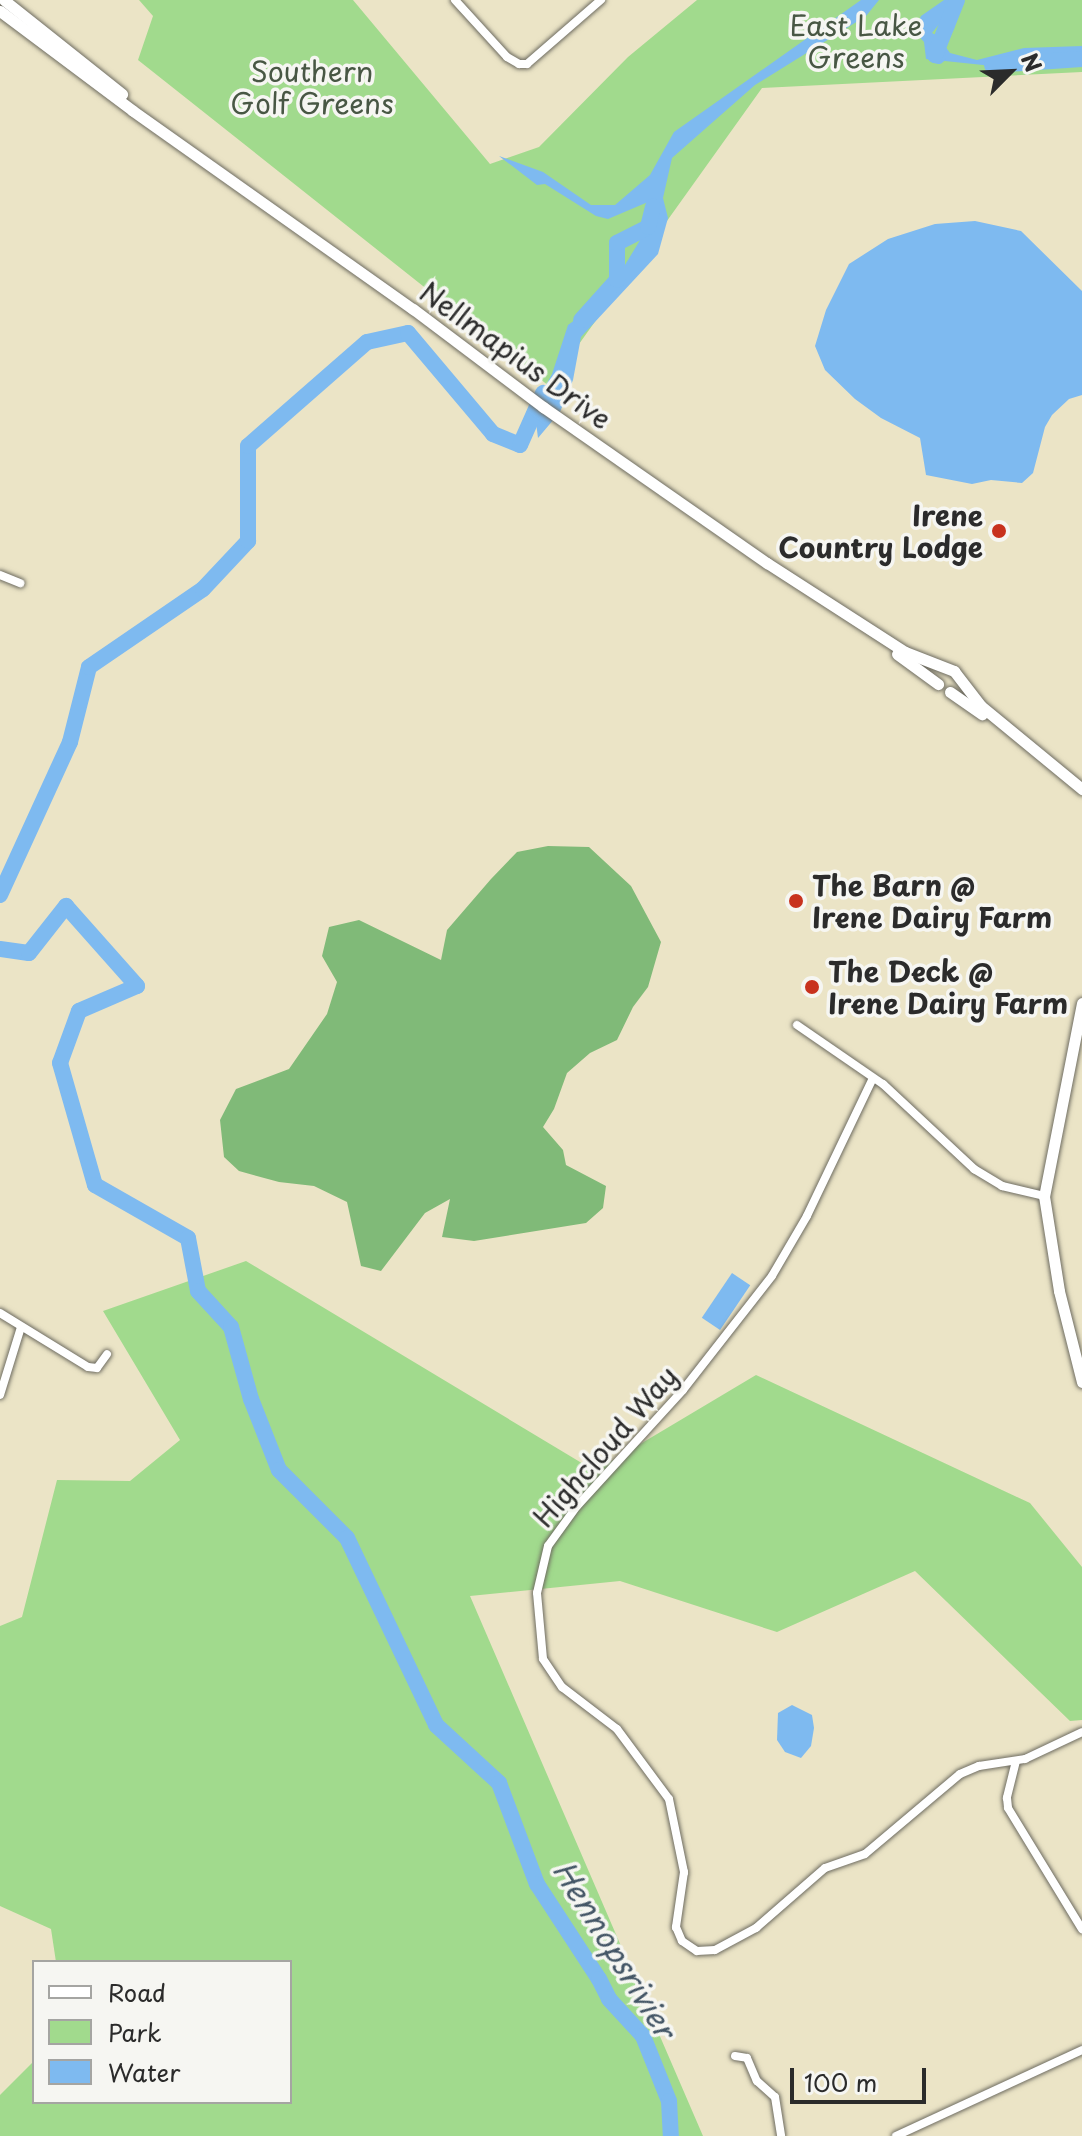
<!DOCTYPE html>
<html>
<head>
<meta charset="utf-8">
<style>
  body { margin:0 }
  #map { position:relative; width:1082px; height:2136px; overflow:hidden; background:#ebe4c6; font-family:"Playpen Sans",sans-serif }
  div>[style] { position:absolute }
  .green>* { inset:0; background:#a1da8d }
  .forest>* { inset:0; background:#80ba78 }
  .water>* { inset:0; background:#7ebaf0; transform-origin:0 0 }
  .river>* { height:16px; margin:-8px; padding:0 8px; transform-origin:8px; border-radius:8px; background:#7ebaf0 }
  .roads { filter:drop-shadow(0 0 2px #6e6c61) drop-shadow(0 0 2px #6e6c61) }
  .street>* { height:8px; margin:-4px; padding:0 4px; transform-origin:4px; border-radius:4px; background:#fff }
  .secondary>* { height:11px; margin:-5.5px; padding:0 5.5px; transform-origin:5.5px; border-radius:5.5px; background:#fff }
  .dots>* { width:22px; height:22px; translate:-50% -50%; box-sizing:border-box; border:4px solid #f6f6f2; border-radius:50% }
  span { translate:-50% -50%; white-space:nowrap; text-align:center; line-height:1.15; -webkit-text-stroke:7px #f6f6f2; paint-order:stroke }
  .park-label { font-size:28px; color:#485744 }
  .street-label { font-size:28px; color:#2b2b2b }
  .poi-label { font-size:28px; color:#2b2b2b; font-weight:700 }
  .right { translate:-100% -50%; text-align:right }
  .left { translate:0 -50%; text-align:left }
  .water-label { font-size:30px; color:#445666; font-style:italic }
  .legend { position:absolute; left:32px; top:1960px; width:260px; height:144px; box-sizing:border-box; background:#f6f6f2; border:2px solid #a5a5a2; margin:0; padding:10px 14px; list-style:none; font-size:24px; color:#2b2b2b }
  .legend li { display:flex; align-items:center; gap:16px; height:40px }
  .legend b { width:40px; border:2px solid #a5a5a2 }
  .north { position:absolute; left:970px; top:32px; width:80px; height:80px; -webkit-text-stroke:6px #f6f6f2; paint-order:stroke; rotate:66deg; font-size:22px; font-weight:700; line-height:32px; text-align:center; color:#2b2b2b }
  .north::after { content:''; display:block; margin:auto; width:28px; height:36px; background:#2b2b2b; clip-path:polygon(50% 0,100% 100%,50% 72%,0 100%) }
  .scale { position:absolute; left:790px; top:2068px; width:136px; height:36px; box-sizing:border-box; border:4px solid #2b2b2b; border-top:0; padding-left:10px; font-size:24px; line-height:28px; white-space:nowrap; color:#2b2b2b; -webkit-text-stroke:6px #f6f6f2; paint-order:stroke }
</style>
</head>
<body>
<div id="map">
  <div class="green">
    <i style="clip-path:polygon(139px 0,353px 0,490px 164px,539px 147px,628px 57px,697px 0,1082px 0,1082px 72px,762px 88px,549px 386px,138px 60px,153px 16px)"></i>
    <i style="clip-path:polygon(246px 1261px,595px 1471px,756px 1375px,1030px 1503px,1082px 1567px,1082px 1720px,1070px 1721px,915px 1571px,777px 1632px,620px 1581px,470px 1596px,703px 2136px,0 2136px,0 2095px,34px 2061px,34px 2102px,290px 2102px,290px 1962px,56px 1962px,51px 1929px,0 1906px,0 1626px,22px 1617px,57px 1480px,130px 1481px,180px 1440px,103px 1311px)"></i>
  </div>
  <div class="forest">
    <i style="clip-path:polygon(548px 846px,589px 847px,631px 886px,661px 942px,648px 987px,633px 1007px,617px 1040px,590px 1053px,567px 1073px,554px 1109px,543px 1127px,563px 1150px,566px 1165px,606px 1186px,603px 1208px,586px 1223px,474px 1241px,442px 1237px,450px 1199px,425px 1213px,381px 1271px,361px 1266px,347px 1202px,314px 1186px,279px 1182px,239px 1171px,224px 1157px,220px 1120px,236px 1089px,289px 1069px,327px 1014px,337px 982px,322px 956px,329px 927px,359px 920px,441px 960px,447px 930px,491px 879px,517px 852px)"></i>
  </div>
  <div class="water">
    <i style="clip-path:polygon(861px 0,879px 0,866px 16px,755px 85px,672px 158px,663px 198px,668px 218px,658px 254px,581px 337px,573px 380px,560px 412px,538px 438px,534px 407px,552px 374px,568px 325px,594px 306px,614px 283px,648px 227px,648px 202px,608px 219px,596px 216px,545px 184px,537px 185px,499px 156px,543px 172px,591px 205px,615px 205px,650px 175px,674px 132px)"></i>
    <i style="clip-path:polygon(944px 0,960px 0,957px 15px,949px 12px,932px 33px,942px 38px,955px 27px,945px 46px,950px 53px,977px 60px,1024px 48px,1082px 46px,1082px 60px,1002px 67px,926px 59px,924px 42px,914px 31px,921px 16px)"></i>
    <i style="clip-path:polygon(975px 221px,1021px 231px,1082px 291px,1082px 395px,1069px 399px,1052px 415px,1045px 427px,1033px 473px,1022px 483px,991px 480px,972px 484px,926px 475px,920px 438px,881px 418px,855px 399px,825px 370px,815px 346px,826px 310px,849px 264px,888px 239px,935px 224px)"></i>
    <i style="left:732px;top:1273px;width:22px;height:54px;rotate:34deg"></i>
    <i style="clip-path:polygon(792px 1705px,812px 1715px,814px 1728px,811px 1746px,801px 1758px,785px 1752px,777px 1740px,778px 1713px)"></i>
  </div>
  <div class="river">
    <i style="left:938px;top:56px;width:3px;rotate:-162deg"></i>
    <i style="left:935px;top:55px;width:59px;rotate:-68.2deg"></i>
    <i style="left:992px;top:65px;width:90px;rotate:-3.8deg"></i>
    <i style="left:581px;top:320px;width:54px;rotate:-48deg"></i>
    <i style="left:617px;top:280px;width:37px;rotate:-90deg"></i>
    <i style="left:617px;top:243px;width:35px;rotate:-27deg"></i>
    <i style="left:648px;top:227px;width:21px;rotate:-76deg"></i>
    <i style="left:0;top:895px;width:168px;rotate:-65.4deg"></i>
    <i style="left:70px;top:742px;width:77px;rotate:-75.8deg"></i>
    <i style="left:89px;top:667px;width:138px;rotate:-34.4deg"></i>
    <i style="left:203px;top:589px;width:66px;rotate:-46.8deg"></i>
    <i style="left:248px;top:541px;width:95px;rotate:-90deg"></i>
    <i style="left:248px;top:446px;width:158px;rotate:-41.2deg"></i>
    <i style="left:367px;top:342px;width:42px;rotate:-12.4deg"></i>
    <i style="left:408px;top:333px;width:132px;rotate:49.9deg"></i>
    <i style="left:493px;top:434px;width:29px;rotate:22deg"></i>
    <i style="left:520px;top:445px;width:57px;rotate:-66.1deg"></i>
    <i style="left:0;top:949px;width:29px;rotate:8deg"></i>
    <i style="left:29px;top:953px;width:60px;rotate:-51.8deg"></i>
    <i style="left:66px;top:906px;width:107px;rotate:48.4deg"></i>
    <i style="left:137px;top:986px;width:63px;rotate:156.7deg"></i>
    <i style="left:79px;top:1011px;width:55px;rotate:110.1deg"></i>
    <i style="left:60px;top:1063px;width:127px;rotate:74deg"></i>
    <i style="left:95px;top:1185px;width:107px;rotate:29.7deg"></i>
    <i style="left:188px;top:1238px;width:54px;rotate:79.3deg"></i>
    <i style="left:198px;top:1291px;width:49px;rotate:47.5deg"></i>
    <i style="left:231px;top:1327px;width:75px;rotate:74.5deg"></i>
    <i style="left:251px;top:1399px;width:76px;rotate:68.5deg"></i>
    <i style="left:279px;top:1470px;width:96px;rotate:45deg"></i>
    <i style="left:347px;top:1538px;width:207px;rotate:64.5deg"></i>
    <i style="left:436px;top:1725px;width:86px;rotate:42.6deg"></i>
    <i style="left:499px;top:1783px;width:108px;rotate:69.4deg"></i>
    <i style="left:537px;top:1884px;width:113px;rotate:56.9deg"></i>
    <i style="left:599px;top:1979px;width:22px;rotate:63deg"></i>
    <i style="left:609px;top:1999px;width:50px;rotate:47.4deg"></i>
    <i style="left:643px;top:2036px;width:70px;rotate:68.2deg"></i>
    <i style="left:669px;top:2101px;width:35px;rotate:87deg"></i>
  </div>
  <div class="roads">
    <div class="street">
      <i style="left:455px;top:0;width:77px;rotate:47.6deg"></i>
      <i style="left:507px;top:57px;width:14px;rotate:30deg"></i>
      <i style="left:519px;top:64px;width:8px"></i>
      <i style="left:527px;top:64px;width:98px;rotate:-40.9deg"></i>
      <i style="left:0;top:575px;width:22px;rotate:22deg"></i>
      <i style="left:797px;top:1025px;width:104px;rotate:34.5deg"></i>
      <i style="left:883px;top:1084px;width:125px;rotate:43deg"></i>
      <i style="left:974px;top:1169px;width:33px;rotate:31deg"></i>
      <i style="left:1002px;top:1186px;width:43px;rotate:13.4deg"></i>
      <i style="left:873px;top:1078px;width:153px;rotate:115.6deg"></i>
      <i style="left:807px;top:1216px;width:69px;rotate:120.3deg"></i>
      <i style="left:772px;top:1276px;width:145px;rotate:128deg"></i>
      <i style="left:683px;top:1390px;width:157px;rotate:132.4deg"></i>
      <i style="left:577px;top:1506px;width:49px;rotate:125.9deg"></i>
      <i style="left:548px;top:1546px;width:48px;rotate:103.2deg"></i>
      <i style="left:537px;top:1593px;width:66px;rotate:84.8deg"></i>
      <i style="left:543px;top:1659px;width:34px;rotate:56deg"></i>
      <i style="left:562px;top:1687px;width:69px;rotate:37.4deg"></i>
      <i style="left:617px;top:1729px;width:87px;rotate:53.4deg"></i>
      <i style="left:669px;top:1799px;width:75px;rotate:78.4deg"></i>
      <i style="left:684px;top:1872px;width:56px;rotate:98.3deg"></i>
      <i style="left:676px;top:1927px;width:15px;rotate:67deg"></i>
      <i style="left:682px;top:1941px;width:18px;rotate:34deg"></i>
      <i style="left:697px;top:1951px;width:18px;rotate:-3deg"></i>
      <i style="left:715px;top:1950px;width:47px;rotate:-28.2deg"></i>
      <i style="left:756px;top:1928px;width:91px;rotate:-41deg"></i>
      <i style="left:825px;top:1868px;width:42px;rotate:-19.3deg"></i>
      <i style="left:865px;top:1854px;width:124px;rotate:-40.1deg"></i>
      <i style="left:960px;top:1774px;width:21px;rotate:-23deg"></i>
      <i style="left:979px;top:1766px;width:47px;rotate:-8.7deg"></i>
      <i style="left:1025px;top:1759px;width:63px;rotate:-25.3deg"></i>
      <i style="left:0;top:1313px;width:103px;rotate:31.5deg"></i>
      <i style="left:88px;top:1367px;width:9px;rotate:6deg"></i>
      <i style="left:97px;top:1368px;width:17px;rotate:-54deg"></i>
      <i style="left:0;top:1395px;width:71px;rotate:-72.8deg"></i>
      <i style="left:1016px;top:1761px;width:38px;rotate:104deg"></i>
      <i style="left:1007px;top:1798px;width:10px;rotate:84deg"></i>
      <i style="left:1008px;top:1808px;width:142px;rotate:58.6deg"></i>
      <i style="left:735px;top:2056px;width:12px;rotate:9deg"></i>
      <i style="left:747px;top:2058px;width:25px;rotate:67deg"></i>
      <i style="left:757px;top:2081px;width:24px;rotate:42deg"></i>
      <i style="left:775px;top:2097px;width:39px;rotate:81deg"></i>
      <i style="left:896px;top:2136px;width:205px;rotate:-24.8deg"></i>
    </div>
    <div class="secondary">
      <i style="left:4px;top:0;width:151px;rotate:38.5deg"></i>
      <i style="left:0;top:11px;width:166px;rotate:36.9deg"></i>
      <i style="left:133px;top:111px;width:343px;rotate:35.3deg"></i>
      <i style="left:413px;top:309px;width:163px;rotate:37deg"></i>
      <i style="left:543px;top:407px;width:273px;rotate:34.9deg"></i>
      <i style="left:767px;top:563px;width:164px;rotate:32.8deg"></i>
      <i style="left:905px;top:652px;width:53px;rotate:21.2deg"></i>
      <i style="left:954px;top:671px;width:44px;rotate:52.4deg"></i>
      <i style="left:981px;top:706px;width:131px;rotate:39.4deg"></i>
      <i style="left:897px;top:654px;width:51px;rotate:36.2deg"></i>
      <i style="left:950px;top:692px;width:39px;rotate:35deg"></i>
      <i style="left:1082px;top:1003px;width:197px;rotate:101.1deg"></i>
      <i style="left:1044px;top:1196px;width:96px;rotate:81deg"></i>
      <i style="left:1059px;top:1291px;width:94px;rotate:75.8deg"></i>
    </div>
  </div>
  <div class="dots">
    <i style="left:999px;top:531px;background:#c8321e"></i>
    <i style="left:796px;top:901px;background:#c8321e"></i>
    <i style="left:812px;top:987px;background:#c8321e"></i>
  </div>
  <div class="park-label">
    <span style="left:856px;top:41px">East Lake<br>Greens</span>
    <span style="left:312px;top:87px">Southern<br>Golf Greens</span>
  </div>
  <div class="street-label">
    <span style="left:516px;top:355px;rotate:36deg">Nellmapius Drive</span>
    <span style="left:605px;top:1446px;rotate:-49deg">Highcloud Way</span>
  </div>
  <div class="poi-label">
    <span class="right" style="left:983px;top:531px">Irene<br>Country Lodge</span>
    <span class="left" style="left:812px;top:901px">The Barn @<br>Irene Dairy Farm</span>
    <span class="left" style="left:828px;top:987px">The Deck @<br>Irene Dairy Farm</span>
  </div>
  <div class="water-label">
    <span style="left:615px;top:1949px;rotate:58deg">Hennopsrivier</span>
  </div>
  <ul class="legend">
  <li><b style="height:10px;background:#fff"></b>Road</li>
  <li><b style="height:22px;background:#a1da8d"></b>Park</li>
  <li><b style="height:22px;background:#7ebaf0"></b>Water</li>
  </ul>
  <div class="north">N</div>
  <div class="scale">100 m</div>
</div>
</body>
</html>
